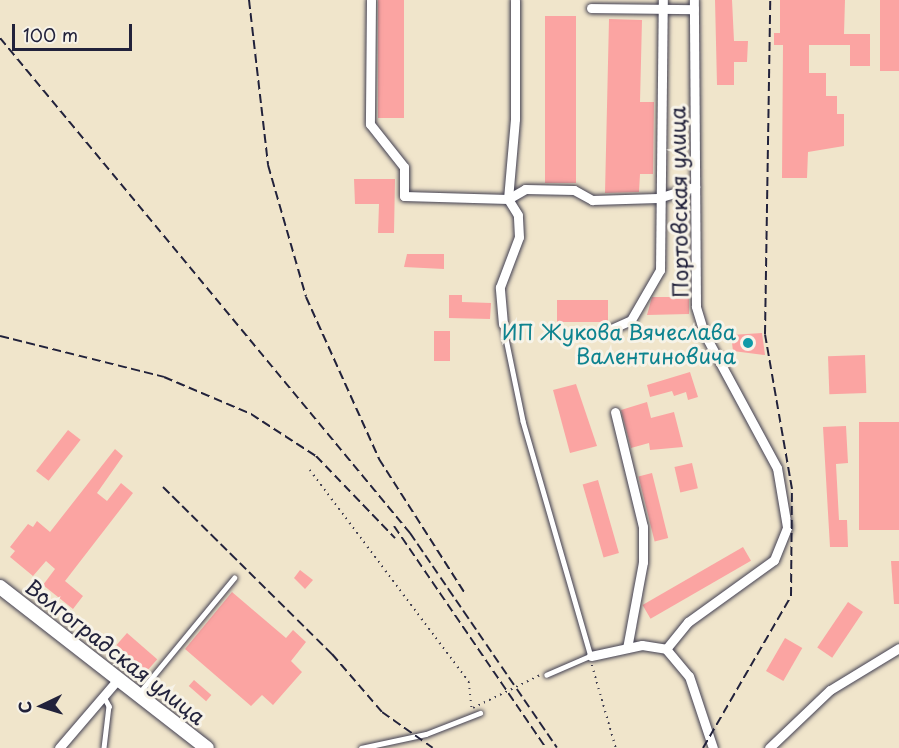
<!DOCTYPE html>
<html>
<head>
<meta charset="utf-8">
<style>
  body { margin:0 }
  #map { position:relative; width:899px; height:748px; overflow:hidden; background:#f0e5cb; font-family:"Playpen Sans",sans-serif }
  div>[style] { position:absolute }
  .building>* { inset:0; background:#fba4a2; transform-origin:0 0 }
  .path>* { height:1.5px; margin-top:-0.75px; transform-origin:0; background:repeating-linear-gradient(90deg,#413f51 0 1.5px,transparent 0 6px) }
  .roads { filter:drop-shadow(0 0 2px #413f51) drop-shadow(0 0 2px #413f51) }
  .service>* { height:4.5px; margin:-2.25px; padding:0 2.25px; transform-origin:2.25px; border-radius:2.25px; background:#fff }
  .minor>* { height:9px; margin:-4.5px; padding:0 4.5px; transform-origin:4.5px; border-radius:4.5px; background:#fff }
  .secondary>* { height:14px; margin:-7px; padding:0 7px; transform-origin:7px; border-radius:7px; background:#fff }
  .rail>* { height:2px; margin-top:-1px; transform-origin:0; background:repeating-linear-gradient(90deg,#22223b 0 9px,transparent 0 13.5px) }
  .dots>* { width:16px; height:16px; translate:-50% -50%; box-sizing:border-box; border:3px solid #f7f3e8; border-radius:50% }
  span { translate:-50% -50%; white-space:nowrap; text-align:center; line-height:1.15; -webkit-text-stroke:6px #f7f3e8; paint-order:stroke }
  .street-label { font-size:21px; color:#22223b }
  .culture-label { font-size:21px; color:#0d838f }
  .right { translate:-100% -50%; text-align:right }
  .north { position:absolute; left:12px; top:676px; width:60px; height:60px; -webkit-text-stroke:4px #f7f3e8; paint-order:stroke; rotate:266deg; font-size:16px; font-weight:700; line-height:24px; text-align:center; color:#22223b }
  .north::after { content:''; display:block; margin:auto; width:21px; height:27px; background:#22223b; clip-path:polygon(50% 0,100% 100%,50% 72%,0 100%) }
  .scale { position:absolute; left:12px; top:24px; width:120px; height:27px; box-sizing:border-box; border:3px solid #22223b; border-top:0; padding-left:8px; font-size:18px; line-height:21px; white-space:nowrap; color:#22223b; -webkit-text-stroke:4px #f7f3e8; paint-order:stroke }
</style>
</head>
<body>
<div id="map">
  <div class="building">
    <i style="left:378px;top:0;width:26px;height:118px"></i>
    <i style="clip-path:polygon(715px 0,732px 0,734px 41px,748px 41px,747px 62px,734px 62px,734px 85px,717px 85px)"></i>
    <i style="clip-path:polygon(780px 0,845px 0,844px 34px,870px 34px,870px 66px,850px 66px,850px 45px,809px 45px,809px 73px,826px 73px,826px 96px,837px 96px,837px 114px,844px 114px,844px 146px,808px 152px,807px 178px,782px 178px,783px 45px,774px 45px,774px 33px,780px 33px)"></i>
    <i style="left:880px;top:0;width:19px;height:71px"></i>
    <i style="left:545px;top:16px;width:31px;height:167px"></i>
    <i style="clip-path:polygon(609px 19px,642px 20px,640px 102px,654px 102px,653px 174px,640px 174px,639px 192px,605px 193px)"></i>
    <i style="clip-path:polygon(354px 179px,395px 179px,394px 233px,378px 233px,379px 204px,355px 204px)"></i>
    <i style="clip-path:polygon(407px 254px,444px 254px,444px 269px,404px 267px)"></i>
    <i style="clip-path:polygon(449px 295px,462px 295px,462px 302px,491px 303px,490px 319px,449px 318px)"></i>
    <i style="clip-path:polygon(652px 297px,689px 297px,689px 314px,647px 315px)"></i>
    <i style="left:557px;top:300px;width:51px;height:22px"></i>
    <i style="left:434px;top:331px;width:16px;height:30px"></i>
    <i style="clip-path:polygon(762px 333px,765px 355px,733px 351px,731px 335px)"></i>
    <i style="left:865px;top:355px;width:38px;height:37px;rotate:88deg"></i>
    <i style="clip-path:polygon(690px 372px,698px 397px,688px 400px,686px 392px,674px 396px,672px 391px,650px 397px,647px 385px)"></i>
    <i style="clip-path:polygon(576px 384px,597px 446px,570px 453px,553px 390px)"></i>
    <i style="clip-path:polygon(647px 402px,651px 418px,674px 412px,683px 447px,650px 450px,649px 443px,631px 448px,621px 410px)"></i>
    <i style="left:899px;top:422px;width:108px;height:40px;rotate:90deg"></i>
    <i style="clip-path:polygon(846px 426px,848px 463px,836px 464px,839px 520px,847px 520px,848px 547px,830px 547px,823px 427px)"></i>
    <i style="left:68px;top:430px;width:16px;height:52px;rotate:38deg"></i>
    <i style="clip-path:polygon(115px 449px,123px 456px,97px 493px,107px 501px,121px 483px,133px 493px,65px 581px,83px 596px,73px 609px,43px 585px,55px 569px,46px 561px,33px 576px,10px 557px,15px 551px,10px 547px,28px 524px,33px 527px,37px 521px,50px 532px)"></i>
    <i style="left:692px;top:463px;width:26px;height:18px;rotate:77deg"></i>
    <i style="left:652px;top:473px;width:67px;height:14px;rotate:76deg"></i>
    <i style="left:598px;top:480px;width:76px;height:16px;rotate:74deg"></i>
    <i style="left:743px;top:547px;width:16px;height:116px;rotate:60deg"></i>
    <i style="clip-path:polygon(891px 561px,899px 561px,899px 604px,894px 604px)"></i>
    <i style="clip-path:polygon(300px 570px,313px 580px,305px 589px,294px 578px)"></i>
    <i style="clip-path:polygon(232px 592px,286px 638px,293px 630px,306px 642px,291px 661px,302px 672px,273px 705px,262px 695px,251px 706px,185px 649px)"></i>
    <i style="left:848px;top:602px;width:18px;height:55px;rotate:34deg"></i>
    <i style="left:127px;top:633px;width:40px;height:16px;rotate:41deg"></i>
    <i style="left:785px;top:638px;width:20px;height:38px;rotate:30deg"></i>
    <i style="left:194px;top:680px;width:23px;height:8px;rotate:41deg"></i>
  </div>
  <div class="path">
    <i style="left:310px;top:470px;width:265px;rotate:53.1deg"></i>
    <i style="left:469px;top:682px;width:27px;rotate:84deg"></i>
    <i style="left:592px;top:665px;width:86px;rotate:73.9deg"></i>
    <i style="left:473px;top:708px;width:75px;rotate:-26.2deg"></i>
  </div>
  <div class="roads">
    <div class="service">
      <i style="left:503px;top:324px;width:99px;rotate:78.3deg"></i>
      <i style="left:523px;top:421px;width:245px;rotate:73.9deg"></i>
      <i style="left:591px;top:656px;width:48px;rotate:156.6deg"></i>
      <i style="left:140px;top:692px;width:148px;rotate:-50.5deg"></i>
      <i style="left:103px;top:695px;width:13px;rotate:61deg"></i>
      <i style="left:109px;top:706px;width:42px;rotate:96.8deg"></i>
      <i style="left:361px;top:748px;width:66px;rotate:-12.2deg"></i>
      <i style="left:426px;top:734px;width:58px;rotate:-21.3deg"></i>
    </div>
    <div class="minor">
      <i style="left:371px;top:0;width:124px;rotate:90.5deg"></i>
      <i style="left:370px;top:124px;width:55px;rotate:51.7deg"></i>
      <i style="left:404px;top:167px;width:29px;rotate:90deg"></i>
      <i style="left:404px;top:196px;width:104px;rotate:1.7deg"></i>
      <i style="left:508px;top:199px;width:20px;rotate:-30deg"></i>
      <i style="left:525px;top:189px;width:49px;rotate:1.2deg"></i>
      <i style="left:574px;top:190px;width:21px;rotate:29deg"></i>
      <i style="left:592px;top:200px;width:66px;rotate:-1.7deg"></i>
      <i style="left:658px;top:198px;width:39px;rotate:-17deg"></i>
      <i style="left:591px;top:8px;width:103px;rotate:0.6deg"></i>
      <i style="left:503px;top:324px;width:37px;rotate:-95deg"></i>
      <i style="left:500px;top:287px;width:53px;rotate:-69.2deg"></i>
      <i style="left:519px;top:237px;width:22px;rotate:-93deg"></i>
      <i style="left:518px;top:215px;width:19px;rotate:-122deg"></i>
      <i style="left:508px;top:199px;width:80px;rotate:-85deg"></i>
      <i style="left:515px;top:119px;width:119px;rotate:-90deg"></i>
      <i style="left:611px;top:329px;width:22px;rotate:-24deg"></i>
      <i style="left:631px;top:320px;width:58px;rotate:-59.9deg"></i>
      <i style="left:660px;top:270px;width:270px;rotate:-89.4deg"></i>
      <i style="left:615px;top:412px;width:118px;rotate:76.3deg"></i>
      <i style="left:643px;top:527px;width:35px;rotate:90deg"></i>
      <i style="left:643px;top:562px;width:87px;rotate:100.5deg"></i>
      <i style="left:666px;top:649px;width:35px;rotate:50deg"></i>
      <i style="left:689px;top:676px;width:76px;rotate:71.6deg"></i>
      <i style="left:591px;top:656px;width:52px;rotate:-12.2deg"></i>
      <i style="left:642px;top:645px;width:24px;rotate:9deg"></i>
      <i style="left:666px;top:649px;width:35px;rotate:-51deg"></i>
      <i style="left:688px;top:622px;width:106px;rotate:-35.8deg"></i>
      <i style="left:774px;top:560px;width:35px;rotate:-68deg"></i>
      <i style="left:787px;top:527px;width:60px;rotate:-99.6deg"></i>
      <i style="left:777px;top:468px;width:153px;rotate:-118.4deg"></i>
      <i style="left:704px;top:333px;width:28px;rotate:-107deg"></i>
      <i style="left:696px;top:306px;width:306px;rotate:-90.4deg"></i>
      <i style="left:59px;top:748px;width:92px;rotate:-49.4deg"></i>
      <i style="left:769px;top:748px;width:84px;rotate:-43.6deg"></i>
      <i style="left:830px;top:690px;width:81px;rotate:-31.3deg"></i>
    </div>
    <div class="secondary">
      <i style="left:0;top:587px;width:262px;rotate:37.9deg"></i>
    </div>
  </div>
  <div class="rail">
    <i style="left:249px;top:0;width:166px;rotate:83.4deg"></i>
    <i style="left:268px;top:165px;width:137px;rotate:73.9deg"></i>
    <i style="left:306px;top:297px;width:178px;rotate:65.7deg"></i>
    <i style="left:379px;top:459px;width:158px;rotate:57.4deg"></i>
    <i style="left:0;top:38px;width:643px;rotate:50.37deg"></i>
    <i style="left:410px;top:533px;width:260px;rotate:55.6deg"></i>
    <i style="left:0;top:336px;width:169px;rotate:14deg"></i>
    <i style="left:164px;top:377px;width:95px;rotate:23deg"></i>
    <i style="left:251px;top:414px;width:77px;rotate:32.9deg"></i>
    <i style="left:316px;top:456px;width:114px;rotate:46.1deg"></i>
    <i style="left:163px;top:487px;width:238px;rotate:44.7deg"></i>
    <i style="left:332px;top:654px;width:77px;rotate:49.2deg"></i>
    <i style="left:382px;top:712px;width:62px;rotate:35.2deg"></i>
    <i style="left:394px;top:526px;width:269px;rotate:55.6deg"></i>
    <i style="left:703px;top:748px;width:176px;rotate:-59.9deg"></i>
    <i style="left:791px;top:596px;width:107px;rotate:-89.5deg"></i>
    <i style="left:792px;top:489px;width:157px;rotate:-99.9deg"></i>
    <i style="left:765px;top:334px;width:334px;rotate:-89.1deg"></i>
  </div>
  <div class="dots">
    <i style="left:748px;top:343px;background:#0f9aa8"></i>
  </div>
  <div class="street-label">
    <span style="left:678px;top:202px;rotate:-91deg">Портовская улица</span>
    <span style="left:116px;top:651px;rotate:38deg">Волгоградская улица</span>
  </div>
  <div class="culture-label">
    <span class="right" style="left:736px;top:343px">ИП Жукова Вячеслава<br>Валентиновича</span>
  </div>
  <div class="north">С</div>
  <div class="scale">100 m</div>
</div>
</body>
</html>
